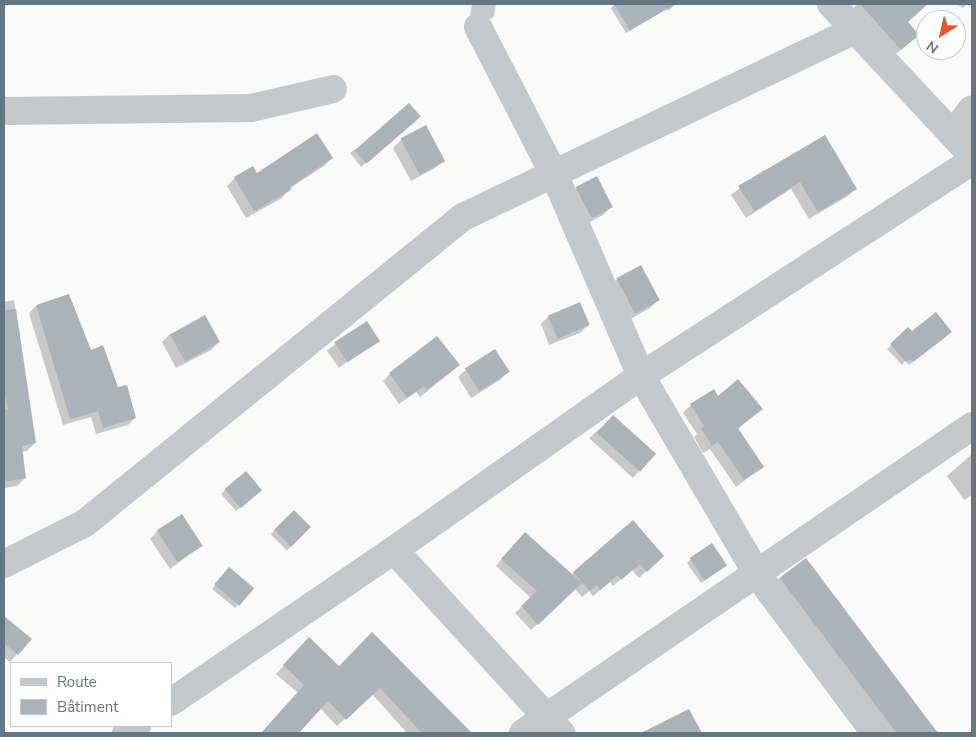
<!DOCTYPE html>
<html>
<head>
<meta charset="utf-8">
<style>
  body { margin:0 }
  #map { position:relative; width:976px; height:737px; overflow:hidden; background:#fafaf8; font-family:"Nunito Sans",sans-serif }
  div>[style] { position:absolute }
  .shadow>* { inset:0; background:#0003; transform-origin:0 0 }
  .building>* { inset:0; background:#aab3b9; transform-origin:0 0 }
  .minor>* { height:28px; margin:-14px; padding:0 14px; transform-origin:14px; border-radius:14px; background:#c3c8cc }
  span { translate:-50% -50%; white-space:nowrap; text-align:center; line-height:1.15; -webkit-text-stroke:5px #fff; paint-order:stroke }
  .frame { position:absolute; inset:0; border:5px solid #657683; pointer-events:none }
  .legend { position:absolute; left:10px; top:662px; width:162px; height:65px; box-sizing:border-box; background:#fff; border:1px solid #c1c8cd; margin:0; padding:6px 9px; list-style:none; font-size:15px; color:#657683 }
  .legend li { display:flex; align-items:center; gap:10px; height:25px }
  .legend b { width:25px; border:1px solid #c1c8cd }
  .north { position:absolute; left:916px; top:10px; width:50px; height:50px; box-sizing:border-box; background:#fff; border:1px solid #c1c8cd; border-radius:50%; rotate:215deg; font-size:14px; font-weight:700; line-height:20px; text-align:center; color:#657683 }
  .north::after { content:''; display:block; margin:auto; width:18px; height:22px; background:#e4572e; clip-path:polygon(50% 0,100% 100%,50% 72%,0 100%) }
</style>
</head>
<body>
<div id="map">
  <div class="shadow">
    <i style="clip-path:polygon(472px 4px,496px 4px,494px 16px,491px 19px,470px 16px)"></i>
    <i style="clip-path:polygon(615px 4px,676px 4px,668px 11px,667px 9px,626px 33px,611px 8px)"></i>
    <i style="clip-path:polygon(858px 4px,914px 4px,919px 10px,906px 22px,910px 42px,892px 57px,851px 10px)"></i>
    <i style="clip-path:polygon(957px 4px,967px 4px,963px 8px)"></i>
    <i style="clip-path:polygon(416px 121px,361px 167px,350px 153px,354px 150px)"></i>
    <i style="clip-path:polygon(426px 127px,443px 161px,435px 168px,411px 181px,393px 148px,401px 140px)"></i>
    <i style="clip-path:polygon(332px 158px,324px 166px,289px 189px,282px 198px,246px 218px,227px 186px,235px 178px)"></i>
    <i style="clip-path:polygon(764px 170px,765px 172px,856px 188px,848px 196px,809px 219px,791px 189px,746px 218px,731px 195px)"></i>
    <i style="clip-path:polygon(577px 188px,611px 207px,603px 215px,584px 225px,569px 196px)"></i>
    <i style="clip-path:polygon(617px 279px,658px 300px,650px 308px,627px 321px,609px 287px)"></i>
    <i style="clip-path:polygon(14px 300px,35px 443px,27px 451px,21px 452px,25px 478px,17px 486px,4px 488px,4px 302px)"></i>
    <i style="clip-path:polygon(36px 306px,90px 352px,135px 418px,128px 425px,96px 434px,91px 417px,63px 425px,29px 313px)"></i>
    <i style="clip-path:polygon(549px 316px,588px 325px,580px 333px,549px 345px,541px 324px)"></i>
    <i style="left:366px;top:323px;width:21px;height:48px;rotate:55deg"></i>
    <i style="clip-path:polygon(908px 329px,912px 333px,947px 336px,909px 365px,905px 361px,902px 365px,887px 349px)"></i>
    <i style="clip-path:polygon(170px 334px,219px 342px,211px 350px,176px 368px,162px 342px)"></i>
    <i style="clip-path:polygon(466px 370px,508px 372px,500px 380px,471px 398px,458px 377px)"></i>
    <i style="clip-path:polygon(451px 372px,420px 397px,416px 392px,399px 404px,383px 381px,390px 374px)"></i>
    <i style="clip-path:polygon(718px 397px,761px 409px,738px 429px,762px 467px,736px 487px,710px 449px,703px 453px,694px 437px,697px 434px,683px 413px,691px 405px)"></i>
    <i style="clip-path:polygon(613px 417px,639px 471px,633px 478px,589px 438px)"></i>
    <i style="clip-path:polygon(972px 454px,972px 495px,964px 500px,947px 476px)"></i>
    <i style="clip-path:polygon(225px 490px,256px 494px,236px 511px,221px 494px)"></i>
    <i style="left:294px;top:511px;width:23px;height:33px;rotate:45deg"></i>
    <i style="clip-path:polygon(632px 522px,655px 563px,639px 578px,632px 570px,613px 586px,610px 582px,593px 596px,589px 591px,582px 597px,575px 589px,531px 630px,515px 613px,531px 598px,496px 566px,518px 540px,571px 575px)"></i>
    <i style="clip-path:polygon(158px 531px,201px 546px,170px 569px,150px 539px)"></i>
    <i style="clip-path:polygon(691px 559px,725px 565px,701px 583px,687px 563px)"></i>
    <i style="clip-path:polygon(806px 560px,935px 733px,875px 733px,768px 590px,780px 578px)"></i>
    <i style="clip-path:polygon(226px 572px,252px 588px,235px 608px,212px 589px)"></i>
    <i style="clip-path:polygon(4px 618px,30px 639px,10px 662px,4px 657px)"></i>
    <i style="clip-path:polygon(301px 647px,339px 668px,467px 730px,464px 733px,407px 733px,372px 694px,337px 726px,320px 708px,298px 733px,262px 733px,298px 693px,276px 674px)"></i>
    <i style="clip-path:polygon(689px 710px,701px 733px,643px 733px)"></i>
  </div>
  <div class="building">
    <i style="clip-path:polygon(614px 4px,676px 4px,630px 30px)"></i>
    <i style="clip-path:polygon(860px 4px,928px 4px,908px 22px,919px 35px,901px 50px)"></i>
    <i style="left:409px;top:103px;width:18px;height:72px;rotate:49deg"></i>
    <i style="left:426px;top:125px;width:41px;height:29px;rotate:62deg"></i>
    <i style="clip-path:polygon(317px 133px,333px 158px,290px 187px,291px 190px,254px 211px,234px 177px,253px 166px,257px 173px)"></i>
    <i style="clip-path:polygon(825px 135px,857px 189px,818px 212px,800px 182px,755px 211px,738px 186px)"></i>
    <i style="left:597px;top:176px;width:35px;height:24px;rotate:63deg"></i>
    <i style="left:641px;top:265px;width:40px;height:28px;rotate:62deg"></i>
    <i style="clip-path:polygon(69px 294px,91px 350px,103px 345px,118px 387px,127px 385px,136px 418px,103px 428px,98px 411px,70px 419px,36px 305px)"></i>
    <i style="left:580px;top:302px;width:25px;height:35px;rotate:67deg"></i>
    <i style="clip-path:polygon(16px 309px,36px 443px,22px 446px,26px 478px,4px 482px,4px 410px,8px 410px,4px 389px,4px 310px)"></i>
    <i style="clip-path:polygon(936px 312px,952px 332px,913px 362px,910px 359px,906px 362px,890px 344px,908px 327px,912px 331px)"></i>
    <i style="left:205px;top:315px;width:31px;height:40px;rotate:61deg"></i>
    <i style="left:367px;top:321px;width:24px;height:39px;rotate:57deg"></i>
    <i style="clip-path:polygon(437px 336px,460px 365px,427px 390px,424px 386px,407px 398px,389px 373px)"></i>
    <i style="left:495px;top:349px;width:27px;height:36px;rotate:57deg"></i>
    <i style="clip-path:polygon(738px 379px,763px 409px,738px 428px,764px 467px,744px 480px,718px 442px,712px 446px,701px 428px,704px 426px,690px 404px,714px 389px,718px 396px)"></i>
    <i style="left:613px;top:415px;width:58px;height:24px;rotate:42deg"></i>
    <i style="left:246px;top:471px;width:25px;height:28px;rotate:50deg"></i>
    <i style="left:294px;top:510px;width:24px;height:28px;rotate:45deg"></i>
    <i style="left:182px;top:514px;width:38px;height:30px;rotate:57deg"></i>
    <i style="clip-path:polygon(633px 520px,664px 556px,647px 572px,640px 564px,621px 580px,618px 575px,600px 590px,597px 585px,590px 591px,573px 572px)"></i>
    <i style="clip-path:polygon(525px 532px,582px 583px,538px 625px,521px 606px,537px 591px,501px 559px)"></i>
    <i style="left:712px;top:543px;width:27px;height:27px;rotate:56deg"></i>
    <i style="left:806px;top:558px;width:218px;height:33px;rotate:53deg"></i>
    <i style="left:229px;top:567px;width:33px;height:23px;rotate:40deg"></i>
    <i style="clip-path:polygon(4px 616px,32px 639px,18px 655px,4px 643px)"></i>
    <i style="clip-path:polygon(372px 632px,472px 733px,422px 733px,380px 688px,346px 720px,328px 701px,299px 733px,261px 733px,304px 685px,283px 665px,309px 637px,339px 666px)"></i>
    <i style="clip-path:polygon(689px 709px,702px 733px,641px 733px)"></i>
  </div>
  <div class="minor">
    <i style="left:831px;top:4px;width:207px;rotate:47deg"></i>
    <i style="left:478px;top:27px;width:165px;rotate:62.7deg"></i>
    <i style="left:554px;top:174px;width:220px;rotate:66.7deg"></i>
    <i style="left:641px;top:376px;width:229px;rotate:59.6deg"></i>
    <i style="left:757px;top:574px;width:198px;rotate:53.4deg"></i>
    <i style="left:4px;top:111px;width:247px;rotate:-0.7deg"></i>
    <i style="left:251px;top:108px;width:84px;rotate:-13deg"></i>
    <i style="left:953px;top:134px;width:31px;rotate:-53deg"></i>
    <i style="left:394px;top:550px;width:248px;rotate:47.6deg"></i>
    <i style="left:4px;top:564px;width:91px;rotate:-26.8deg"></i>
    <i style="left:85px;top:523px;width:486px;rotate:-39deg"></i>
    <i style="left:463px;top:217px;width:434px;rotate:-25.5deg"></i>
    <i style="left:171px;top:702px;width:270px;rotate:-34.3deg"></i>
    <i style="left:394px;top:550px;width:302px;rotate:-35.2deg"></i>
    <i style="left:641px;top:376px;width:395px;rotate:-33deg"></i>
    <i style="left:126px;top:733px;width:13px;rotate:-32deg"></i>
    <i style="left:523px;top:733px;width:544px;rotate:-34.36deg"></i>
  </div>
  <div class="frame"></div>
  <ul class="legend">
  <li><b style="height:6px;background:#c3c8cc"></b>Route</li>
  <li><b style="height:14px;background:#aab3b9"></b>Bâtiment</li>
  </ul>
  <div class="north">N</div>
</div>
</body>
</html>
